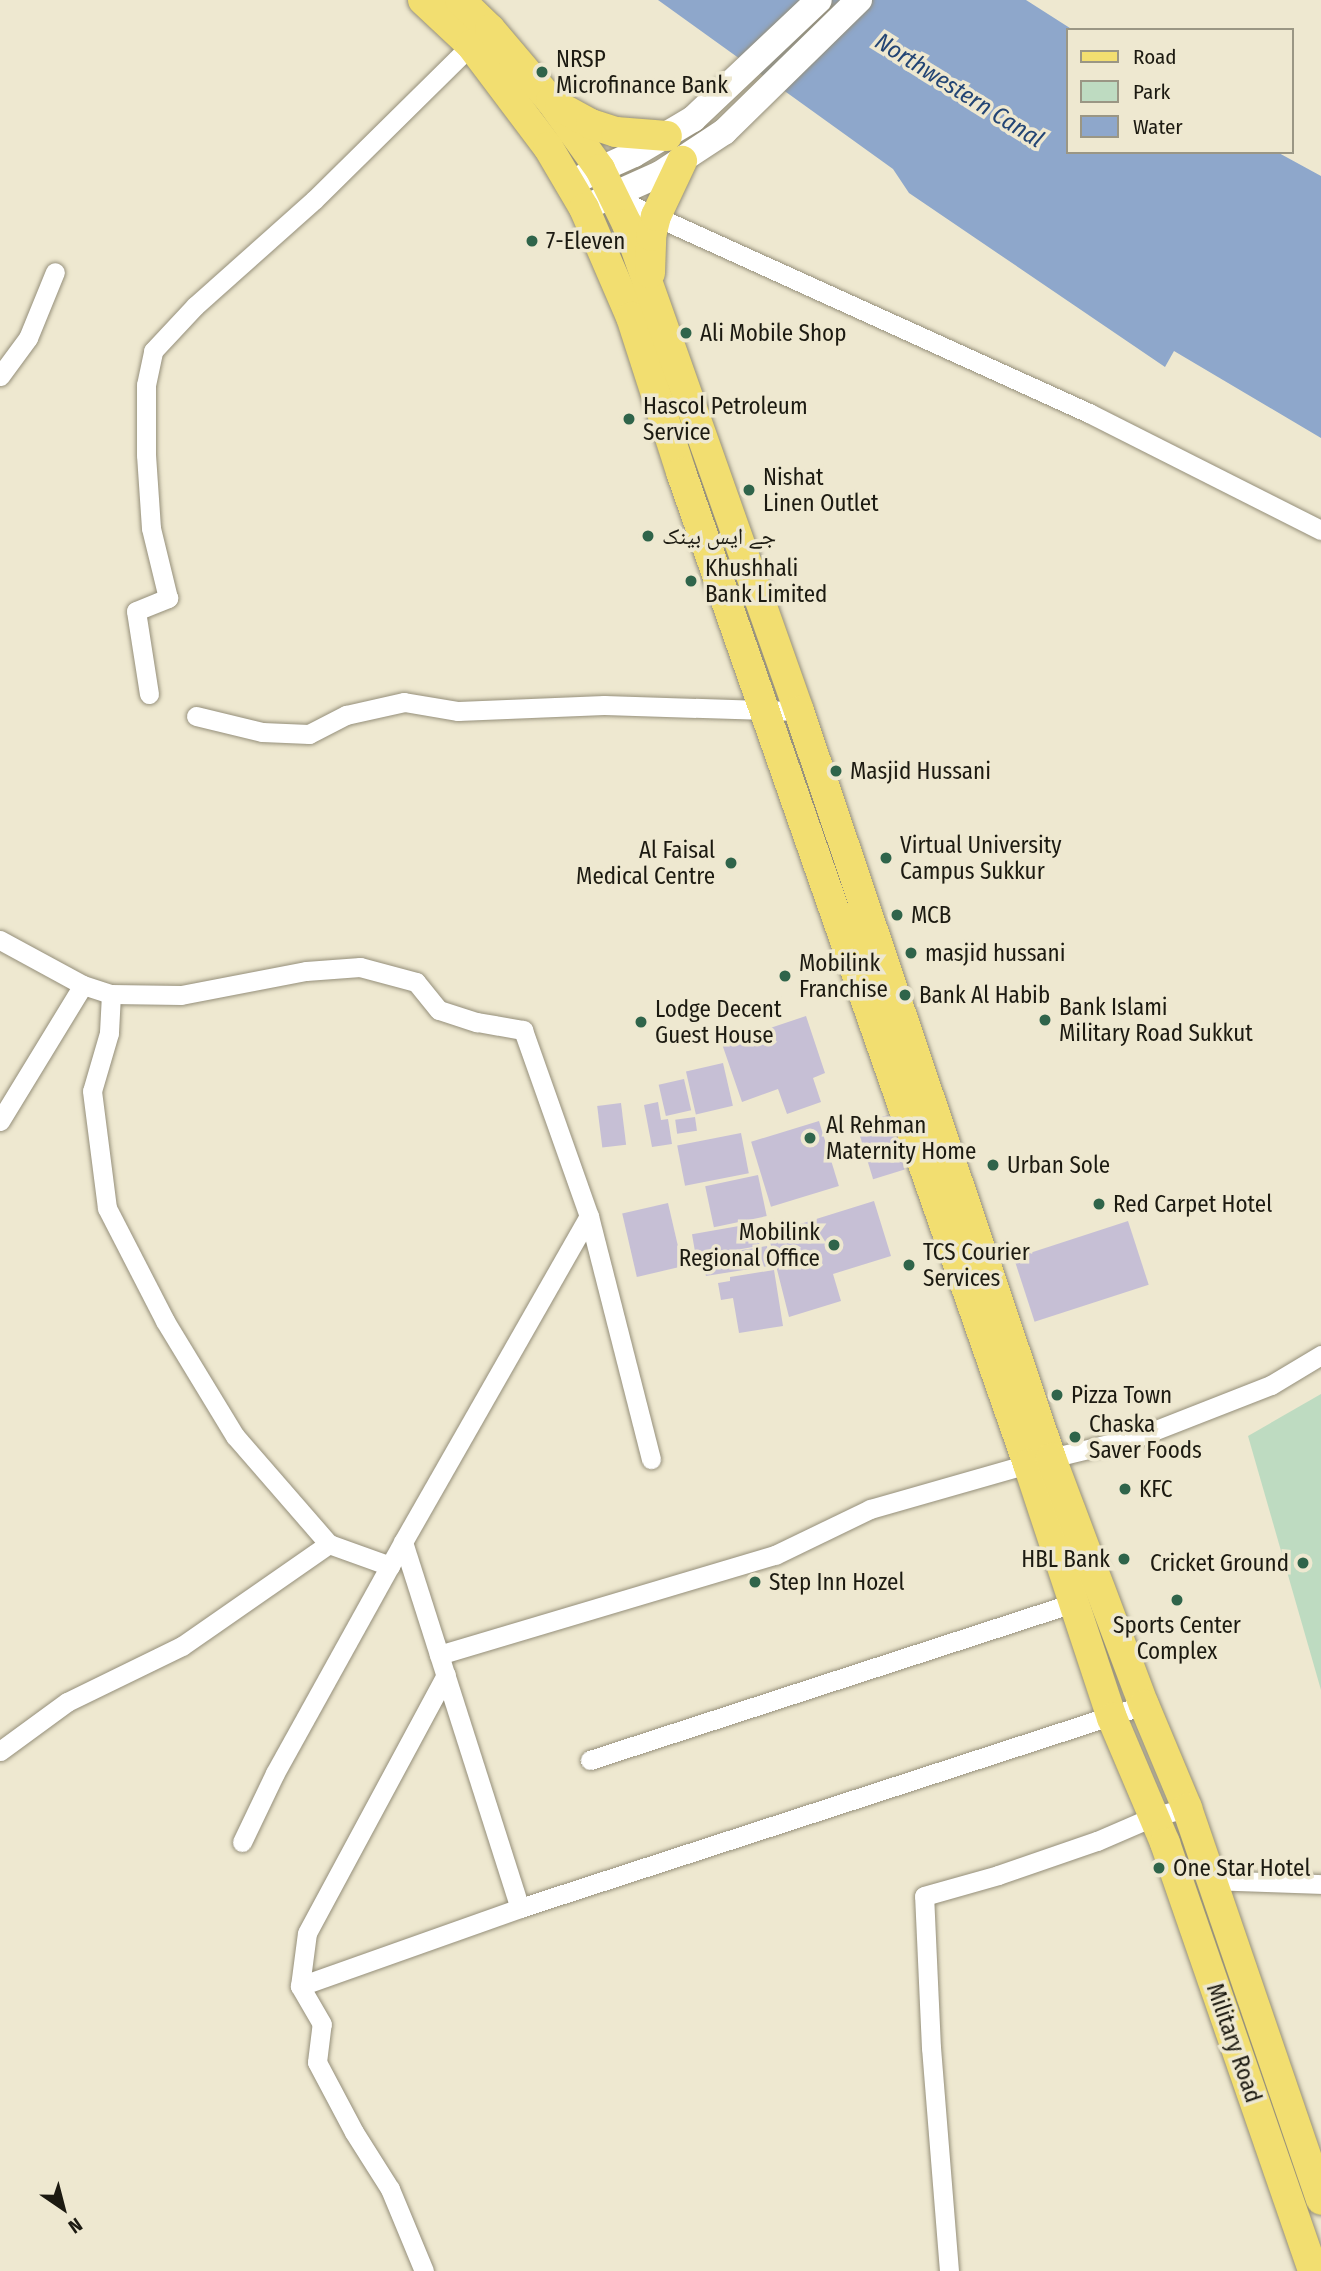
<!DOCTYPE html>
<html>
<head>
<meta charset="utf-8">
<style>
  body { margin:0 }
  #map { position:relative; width:1321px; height:2271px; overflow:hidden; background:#eee8d0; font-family:"Fira Sans Condensed","Noto Naskh Arabic",sans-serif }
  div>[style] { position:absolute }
  .green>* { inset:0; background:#bedbc1 }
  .water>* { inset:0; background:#8ea7cb }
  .building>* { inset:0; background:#c6bfd5; transform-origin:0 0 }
  .roads { filter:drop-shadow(0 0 2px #958f7a) drop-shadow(0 0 2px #958f7a) }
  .minor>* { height:19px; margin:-9.5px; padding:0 9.5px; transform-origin:9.5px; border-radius:9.5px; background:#fff }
  .secondary>* { height:26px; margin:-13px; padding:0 13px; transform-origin:13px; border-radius:13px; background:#fff }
  .primary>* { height:30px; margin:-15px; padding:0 15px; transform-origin:15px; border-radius:15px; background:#f2de70 }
  .dots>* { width:19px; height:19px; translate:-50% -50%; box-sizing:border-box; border:4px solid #eee8d0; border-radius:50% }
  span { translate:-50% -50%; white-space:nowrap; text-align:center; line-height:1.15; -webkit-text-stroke:7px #eee8d0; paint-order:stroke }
  .poi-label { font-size:23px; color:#1c1a11 }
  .left { translate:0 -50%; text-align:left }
  .right { translate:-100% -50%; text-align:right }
  .street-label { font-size:23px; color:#1c1a11 }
  .water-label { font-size:24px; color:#234574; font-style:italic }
  .legend { position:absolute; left:1066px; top:28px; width:228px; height:126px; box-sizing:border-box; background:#eee8d0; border:2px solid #9a9684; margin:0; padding:9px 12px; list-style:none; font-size:21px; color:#1c1a11 }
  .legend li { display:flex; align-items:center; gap:14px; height:35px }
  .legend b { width:35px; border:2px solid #9a9684 }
  .north { position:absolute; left:28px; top:2173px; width:70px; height:70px; -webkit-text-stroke:5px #eee8d0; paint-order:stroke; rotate:145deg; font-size:19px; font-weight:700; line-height:28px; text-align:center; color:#1c1a11 }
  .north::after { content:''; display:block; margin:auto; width:24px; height:32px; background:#1c1a11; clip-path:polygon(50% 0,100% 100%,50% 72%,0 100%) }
</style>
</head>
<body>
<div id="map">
  <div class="green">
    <i style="clip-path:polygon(1321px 1394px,1321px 1690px,1248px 1436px)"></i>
  </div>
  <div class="water">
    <i style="clip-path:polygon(658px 0,1026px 0,1073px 30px,1067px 30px,1067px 152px,1277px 152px,1321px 176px,1321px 438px,1174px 351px,1165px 367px,909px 193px,893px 169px)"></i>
  </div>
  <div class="building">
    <i style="clip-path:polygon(806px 1016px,825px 1073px,813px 1078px,821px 1102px,787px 1114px,778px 1089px,742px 1102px,722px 1044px)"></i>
    <i style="left:723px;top:1063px;width:44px;height:38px;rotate:77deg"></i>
    <i style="left:684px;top:1079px;width:32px;height:26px;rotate:77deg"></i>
    <i style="clip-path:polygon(658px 1102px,661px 1120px,668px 1119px,672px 1144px,652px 1147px,644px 1105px)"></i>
    <i style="left:621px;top:1103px;width:42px;height:24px;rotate:83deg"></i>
    <i style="left:888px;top:1115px;width:57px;height:33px;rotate:73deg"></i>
    <i style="left:695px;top:1117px;width:14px;height:20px;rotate:82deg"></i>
    <i style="left:819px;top:1121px;width:68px;height:71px;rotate:73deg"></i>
    <i style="left:741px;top:1133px;width:41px;height:65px;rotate:79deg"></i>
    <i style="left:758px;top:1175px;width:42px;height:54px;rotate:78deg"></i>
    <i style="clip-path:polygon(874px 1201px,891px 1256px,833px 1274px,841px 1301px,789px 1317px,768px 1234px)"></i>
    <i style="left:668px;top:1203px;width:65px;height:47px;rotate:77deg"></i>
    <i style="left:1128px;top:1221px;width:67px;height:120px;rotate:72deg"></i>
    <i style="left:756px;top:1223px;width:23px;height:65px;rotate:80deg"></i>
    <i style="left:767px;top:1246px;width:20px;height:65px;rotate:81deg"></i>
    <i style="clip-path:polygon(774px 1270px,783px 1326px,739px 1333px,733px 1298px,721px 1300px,718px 1283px,730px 1281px,730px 1277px)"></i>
  </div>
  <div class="roads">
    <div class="minor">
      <i style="left:613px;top:197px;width:523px;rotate:24.41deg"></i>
      <i style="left:1089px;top:413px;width:260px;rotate:26.8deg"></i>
      <i style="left:0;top:376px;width:47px;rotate:-53.6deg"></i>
      <i style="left:28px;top:338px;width:71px;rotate:-67.8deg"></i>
      <i style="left:149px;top:694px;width:84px;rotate:-98.9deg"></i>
      <i style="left:136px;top:611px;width:35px;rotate:-22deg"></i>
      <i style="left:168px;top:598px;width:72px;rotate:-103.7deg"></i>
      <i style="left:151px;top:528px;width:73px;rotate:-93.9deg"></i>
      <i style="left:146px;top:455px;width:70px;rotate:-90deg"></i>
      <i style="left:146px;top:385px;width:35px;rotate:-78deg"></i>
      <i style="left:153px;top:351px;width:62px;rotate:-47deg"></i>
      <i style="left:195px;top:306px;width:159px;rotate:-41.7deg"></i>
      <i style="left:314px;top:200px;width:221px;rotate:-44.6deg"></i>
      <i style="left:196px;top:716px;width:68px;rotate:13.6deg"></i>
      <i style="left:262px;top:732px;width:47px;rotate:2.4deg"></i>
      <i style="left:309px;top:734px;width:42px;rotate:-27.2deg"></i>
      <i style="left:346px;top:715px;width:59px;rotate:-12.6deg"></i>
      <i style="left:404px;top:702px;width:55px;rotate:9.5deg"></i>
      <i style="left:458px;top:711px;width:146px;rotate:-2.4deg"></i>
      <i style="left:604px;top:705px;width:195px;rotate:1.8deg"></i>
      <i style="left:0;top:940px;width:94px;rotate:28.5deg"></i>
      <i style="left:83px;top:985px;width:29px;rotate:18deg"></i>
      <i style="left:111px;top:994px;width:70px;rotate:0.8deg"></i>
      <i style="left:181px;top:995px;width:127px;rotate:-10.9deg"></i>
      <i style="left:306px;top:971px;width:54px;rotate:-4.2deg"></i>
      <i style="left:360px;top:967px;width:58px;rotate:15deg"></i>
      <i style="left:416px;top:982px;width:36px;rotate:51deg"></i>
      <i style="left:439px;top:1010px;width:40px;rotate:18deg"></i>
      <i style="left:477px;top:1022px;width:47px;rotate:9.9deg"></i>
      <i style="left:523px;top:1030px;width:197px;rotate:70.5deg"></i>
      <i style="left:589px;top:1216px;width:251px;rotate:75.7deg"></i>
      <i style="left:111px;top:994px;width:39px;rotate:93deg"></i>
      <i style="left:109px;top:1033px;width:60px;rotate:106.3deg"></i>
      <i style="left:92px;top:1091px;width:118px;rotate:82.7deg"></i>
      <i style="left:107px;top:1208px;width:127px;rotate:62.8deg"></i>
      <i style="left:165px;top:1321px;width:135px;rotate:58.7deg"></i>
      <i style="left:235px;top:1436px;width:143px;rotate:49deg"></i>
      <i style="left:329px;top:1544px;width:65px;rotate:19.8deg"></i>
      <i style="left:0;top:1121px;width:159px;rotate:-58.6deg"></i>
      <i style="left:1051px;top:1458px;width:89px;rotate:-13.6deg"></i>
      <i style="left:1138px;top:1437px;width:143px;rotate:-21.4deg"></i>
      <i style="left:1271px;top:1385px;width:58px;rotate:-31deg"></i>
      <i style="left:403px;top:1542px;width:384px;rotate:72.3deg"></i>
      <i style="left:439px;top:1655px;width:351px;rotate:-16.6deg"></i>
      <i style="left:775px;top:1555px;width:106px;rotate:-25.8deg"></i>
      <i style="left:870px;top:1509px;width:164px;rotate:-15.9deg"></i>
      <i style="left:0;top:1751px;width:83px;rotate:-36.2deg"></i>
      <i style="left:67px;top:1702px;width:128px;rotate:-26deg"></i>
      <i style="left:182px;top:1646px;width:179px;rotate:-34.8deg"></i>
      <i style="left:590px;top:1760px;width:508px;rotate:-18.01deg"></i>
      <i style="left:242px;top:1842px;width:76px;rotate:-64.4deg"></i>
      <i style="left:275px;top:1773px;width:264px;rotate:-61deg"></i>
      <i style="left:403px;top:1542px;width:375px;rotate:-60.3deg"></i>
      <i style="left:1211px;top:1880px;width:110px;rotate:2.1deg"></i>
      <i style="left:300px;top:1986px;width:233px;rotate:-19.5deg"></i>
      <i style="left:520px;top:1908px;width:656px;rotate:-18.02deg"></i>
      <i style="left:424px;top:2271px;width:89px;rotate:-112.5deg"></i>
      <i style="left:390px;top:2189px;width:67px;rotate:-122.3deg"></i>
      <i style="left:354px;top:2132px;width:79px;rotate:-117.9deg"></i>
      <i style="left:317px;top:2062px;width:38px;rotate:-83deg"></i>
      <i style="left:322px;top:2024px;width:44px;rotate:-120.1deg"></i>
      <i style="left:300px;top:1986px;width:53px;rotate:-82.5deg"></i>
      <i style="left:307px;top:1933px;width:293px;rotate:-61.7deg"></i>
      <i style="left:949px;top:2271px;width:224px;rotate:-94.6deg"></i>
      <i style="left:931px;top:2048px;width:152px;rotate:-92.6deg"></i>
      <i style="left:924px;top:1896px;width:77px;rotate:-15.8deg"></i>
      <i style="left:998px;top:1875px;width:105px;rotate:-19deg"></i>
      <i style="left:1097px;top:1841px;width:63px;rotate:-23.3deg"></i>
      <i style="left:1155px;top:1816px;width:33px;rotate:-14deg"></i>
    </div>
    <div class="secondary">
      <i style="left:570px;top:183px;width:70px;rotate:-24.4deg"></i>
      <i style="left:634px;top:154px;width:69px;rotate:-30.7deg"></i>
      <i style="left:693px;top:119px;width:173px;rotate:-43.4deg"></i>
      <i style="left:584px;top:208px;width:83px;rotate:-24.1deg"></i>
      <i style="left:660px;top:174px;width:77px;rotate:-33.3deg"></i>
      <i style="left:724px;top:132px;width:189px;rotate:-44.4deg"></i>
    </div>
    <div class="primary">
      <i style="left:423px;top:0;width:66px;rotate:43.2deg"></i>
      <i style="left:471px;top:45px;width:128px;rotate:53deg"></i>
      <i style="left:548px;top:147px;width:71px;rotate:59.5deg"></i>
      <i style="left:584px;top:208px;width:119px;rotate:66.7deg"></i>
      <i style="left:631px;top:317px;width:163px;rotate:72.1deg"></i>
      <i style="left:681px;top:472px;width:1051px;rotate:70.72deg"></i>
      <i style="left:1028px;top:1464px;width:268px;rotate:71.7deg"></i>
      <i style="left:1112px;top:1718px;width:136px;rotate:67deg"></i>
      <i style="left:1165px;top:1843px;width:453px;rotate:70.9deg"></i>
      <i style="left:460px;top:0;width:42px;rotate:44deg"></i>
      <i style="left:490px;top:29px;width:94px;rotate:49.7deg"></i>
      <i style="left:551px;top:101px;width:84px;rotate:54.2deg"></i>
      <i style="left:600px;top:169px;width:61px;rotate:63.9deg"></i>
      <i style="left:627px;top:224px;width:516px;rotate:70.55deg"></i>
      <i style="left:799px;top:711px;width:788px;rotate:71.36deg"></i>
      <i style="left:1051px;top:1458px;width:264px;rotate:69.4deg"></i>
      <i style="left:1144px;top:1705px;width:112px;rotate:67.3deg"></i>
      <i style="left:1187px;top:1808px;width:414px;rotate:71.1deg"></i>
      <i style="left:560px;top:107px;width:35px;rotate:29deg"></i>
      <i style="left:591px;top:124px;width:26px;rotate:18deg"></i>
      <i style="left:616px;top:132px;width:51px;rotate:4.5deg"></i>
      <i style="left:650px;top:273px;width:37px;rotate:-88deg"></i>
      <i style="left:651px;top:236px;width:21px;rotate:-76deg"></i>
      <i style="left:656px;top:216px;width:61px;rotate:-64.7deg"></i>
    </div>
  </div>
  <div class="dots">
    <i style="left:542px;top:72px;background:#2f644a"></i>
    <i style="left:532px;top:241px;background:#2f644a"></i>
    <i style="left:686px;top:333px;background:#2f644a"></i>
    <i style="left:629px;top:419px;background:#2f644a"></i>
    <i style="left:749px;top:490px;background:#2f644a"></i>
    <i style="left:648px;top:536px;background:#2f644a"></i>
    <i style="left:691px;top:581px;background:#2f644a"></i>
    <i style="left:836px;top:771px;background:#2f644a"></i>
    <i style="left:886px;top:858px;background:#2f644a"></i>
    <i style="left:731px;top:863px;background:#2f644a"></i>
    <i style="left:897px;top:915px;background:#2f644a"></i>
    <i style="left:911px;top:953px;background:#2f644a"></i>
    <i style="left:785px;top:976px;background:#2f644a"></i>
    <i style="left:905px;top:995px;background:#2f644a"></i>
    <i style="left:1045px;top:1020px;background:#2f644a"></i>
    <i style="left:641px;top:1022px;background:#2f644a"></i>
    <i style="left:810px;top:1138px;background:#2f644a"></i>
    <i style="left:993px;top:1165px;background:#2f644a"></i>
    <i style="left:1099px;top:1204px;background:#2f644a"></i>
    <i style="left:834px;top:1245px;background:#2f644a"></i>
    <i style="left:909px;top:1265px;background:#2f644a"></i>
    <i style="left:1057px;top:1395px;background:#2f644a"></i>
    <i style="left:1075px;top:1437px;background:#2f644a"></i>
    <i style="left:1125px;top:1489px;background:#2f644a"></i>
    <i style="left:1124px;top:1559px;background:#2f644a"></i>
    <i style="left:1303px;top:1563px;background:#2f644a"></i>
    <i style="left:755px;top:1582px;background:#2f644a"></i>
    <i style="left:1177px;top:1600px;background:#2f644a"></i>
    <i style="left:1159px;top:1868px;background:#2f644a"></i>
  </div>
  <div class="poi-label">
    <span class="left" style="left:556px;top:72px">NRSP<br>Microfinance Bank</span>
    <span class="left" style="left:546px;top:241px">7-Eleven</span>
    <span class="left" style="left:700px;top:333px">Ali Mobile Shop</span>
    <span class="left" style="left:643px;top:419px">Hascol Petroleum<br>Service</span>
    <span class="left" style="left:763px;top:490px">Nishat<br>Linen Outlet</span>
    <span class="left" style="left:662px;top:536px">جے ایس بینک</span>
    <span class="left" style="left:705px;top:581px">Khushhali<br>Bank Limited</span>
    <span class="left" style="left:850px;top:771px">Masjid Hussani</span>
    <span class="left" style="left:900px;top:858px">Virtual University<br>Campus Sukkur</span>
    <span class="right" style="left:715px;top:863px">Al Faisal<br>Medical Centre</span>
    <span class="left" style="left:911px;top:915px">MCB</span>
    <span class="left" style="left:925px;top:953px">masjid hussani</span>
    <span class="left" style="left:799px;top:976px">Mobilink<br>Franchise</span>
    <span class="left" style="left:919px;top:995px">Bank Al Habib</span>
    <span class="left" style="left:1059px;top:1020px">Bank Islami<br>Military Road Sukkut</span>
    <span class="left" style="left:655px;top:1022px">Lodge Decent<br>Guest House</span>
    <span class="left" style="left:826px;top:1138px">Al Rehman<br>Maternity Home</span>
    <span class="left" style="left:1007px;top:1165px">Urban Sole</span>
    <span class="left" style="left:1113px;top:1204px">Red Carpet Hotel</span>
    <span class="right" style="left:820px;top:1245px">Mobilink<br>Regional Office</span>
    <span class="left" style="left:923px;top:1265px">TCS Courier<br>Services</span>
    <span class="left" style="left:1071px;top:1395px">Pizza Town</span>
    <span class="left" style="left:1089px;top:1437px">Chaska<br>Saver Foods</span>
    <span class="left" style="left:1139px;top:1489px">KFC</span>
    <span class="right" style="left:1110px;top:1559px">HBL Bank</span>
    <span class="right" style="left:1289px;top:1563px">Cricket Ground</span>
    <span class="left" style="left:769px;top:1582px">Step Inn Hozel</span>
    <span style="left:1177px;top:1638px">Sports Center<br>Complex</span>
    <span class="left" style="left:1173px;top:1868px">One Star Hotel</span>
  </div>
  <div class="street-label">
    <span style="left:1234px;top:2043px;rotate:71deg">Military Road</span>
  </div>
  <div class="water-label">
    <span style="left:959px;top:91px;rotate:32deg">Northwestern Canal</span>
  </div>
  <ul class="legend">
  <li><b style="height:9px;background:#f2de70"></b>Road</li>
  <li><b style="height:19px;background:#bedbc1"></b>Park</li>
  <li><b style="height:19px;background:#8ea7cb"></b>Water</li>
  </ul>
  <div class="north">N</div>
</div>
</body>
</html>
